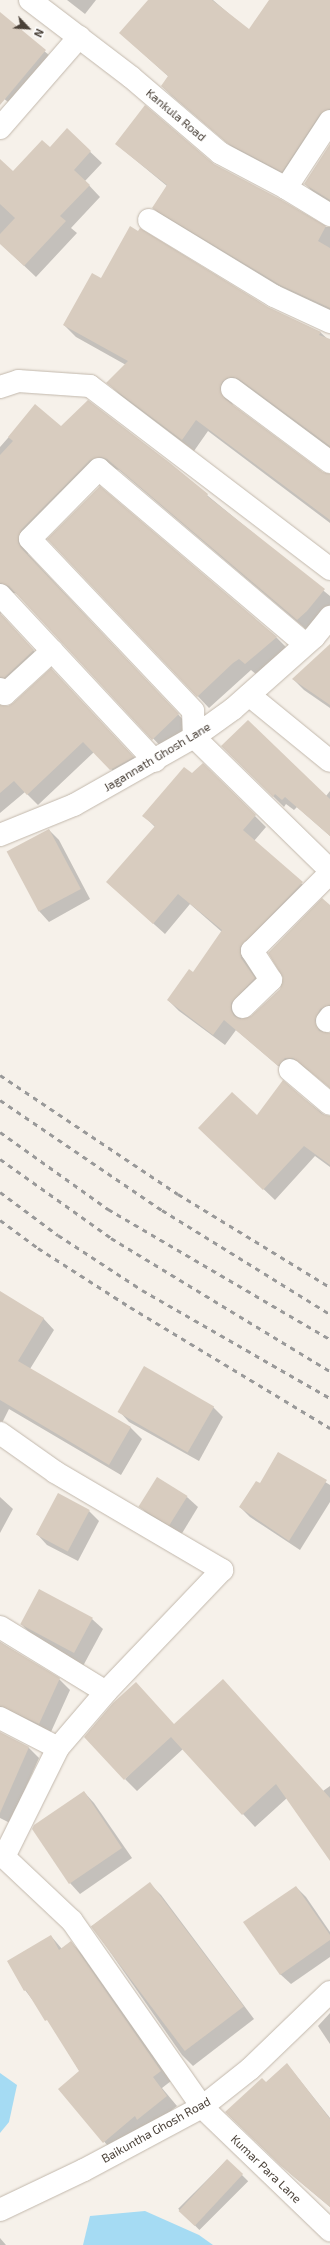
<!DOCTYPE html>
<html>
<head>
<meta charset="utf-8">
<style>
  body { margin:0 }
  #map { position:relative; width:330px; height:2245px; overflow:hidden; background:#f6f1ea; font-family:"Exo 2",sans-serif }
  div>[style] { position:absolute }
  .water>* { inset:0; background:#a5dbf3 }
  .shadow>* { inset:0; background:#0003; transform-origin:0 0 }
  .building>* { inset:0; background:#d8ccbf; transform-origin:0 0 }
  .roads { filter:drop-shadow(0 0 1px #c2b8ac) drop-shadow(0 0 1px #c2b8ac) }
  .minor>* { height:22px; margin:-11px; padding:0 11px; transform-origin:11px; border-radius:11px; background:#fff }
  .rail>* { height:3px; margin-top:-1.5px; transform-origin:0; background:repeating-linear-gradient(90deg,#999 0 5px,transparent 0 10px) }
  span { translate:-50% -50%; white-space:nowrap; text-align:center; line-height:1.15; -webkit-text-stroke:4px #fff; paint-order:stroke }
  .street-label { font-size:12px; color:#4a4138 }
  .north { position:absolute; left:8px; top:8px; width:40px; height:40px; -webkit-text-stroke:3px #fff; paint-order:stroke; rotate:115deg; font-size:11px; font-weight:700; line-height:16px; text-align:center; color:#4a4138 }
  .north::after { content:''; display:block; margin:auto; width:14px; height:18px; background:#4a4138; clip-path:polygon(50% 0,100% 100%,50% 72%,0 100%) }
</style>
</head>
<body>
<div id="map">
  <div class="water">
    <i style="clip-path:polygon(0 2073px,17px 2085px,9px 2122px,0 2133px)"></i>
    <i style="clip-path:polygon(145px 2211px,199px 2235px,213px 2245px,83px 2245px,90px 2216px)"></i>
  </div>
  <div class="shadow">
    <i style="clip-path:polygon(67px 0,96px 0,85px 14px)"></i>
    <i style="clip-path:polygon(150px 0,213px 0,249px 31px,270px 0,330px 0,330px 124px,293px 181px,239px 153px,172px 96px,162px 86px,169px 77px,120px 33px)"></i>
    <i style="clip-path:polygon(0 13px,57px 62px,17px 109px,3px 98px,0 102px)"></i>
    <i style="clip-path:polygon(67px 130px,102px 163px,85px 181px,100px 197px,71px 228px,77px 233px,36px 277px,0 243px,0 161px,13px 173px,50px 148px)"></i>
    <i style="clip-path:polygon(116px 144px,213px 165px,323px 227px,330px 227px,330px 313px,291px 295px,164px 219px,153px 208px,167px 186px)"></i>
    <i style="clip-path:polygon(330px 146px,330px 203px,315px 194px,305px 184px)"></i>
    <i style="clip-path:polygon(101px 279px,267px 308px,320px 332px,330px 341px,330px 448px,231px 401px,234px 407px,322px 473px,330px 475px,330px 523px,208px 431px,194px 451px,120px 395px,108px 383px,126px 365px,76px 337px,64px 325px)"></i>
    <i style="clip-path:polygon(36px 406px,61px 428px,169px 464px,330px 596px,330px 607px,308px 631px,119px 470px,107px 467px,28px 547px,28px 554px,189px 726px,164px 750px,20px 596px,15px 593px,8px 593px,0 600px,0 447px)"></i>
    <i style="clip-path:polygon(100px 487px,277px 638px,288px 649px,257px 675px,251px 670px,209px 708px,49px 539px)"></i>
    <i style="clip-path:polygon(0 610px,1px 615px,44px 662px,0 697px)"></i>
    <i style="clip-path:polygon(330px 657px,330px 708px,304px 690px,293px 679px)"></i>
    <i style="clip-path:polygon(62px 681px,144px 768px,122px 780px,94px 752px,38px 805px,25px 792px,0 813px,0 706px,9px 707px)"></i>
    <i style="clip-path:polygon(222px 746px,326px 796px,330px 791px,330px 836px,297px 807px,294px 810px,286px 804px,284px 807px)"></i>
    <i style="clip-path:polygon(203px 764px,266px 827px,254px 841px,313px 894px,251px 958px,265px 989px,242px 1014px,241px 1020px,252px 1017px,281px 989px,330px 906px,330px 1022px,327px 1024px,326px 1034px,330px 1034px,330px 1088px,310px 1071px,297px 1068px,290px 1076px,236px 1030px,225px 1045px,179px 1011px,168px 1000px,193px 974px,222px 932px,190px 904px,165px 934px,107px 882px,155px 827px,144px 816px)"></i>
    <i style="clip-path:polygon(49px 830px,59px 840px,90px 899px,49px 922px,39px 911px)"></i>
    <i style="clip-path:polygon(283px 1082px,327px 1117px,330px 1117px,330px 1167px,315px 1156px,275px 1200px,199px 1128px,257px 1117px)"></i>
    <i style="clip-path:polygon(0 1293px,43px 1318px,54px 1330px,30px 1369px,131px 1428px,142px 1439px,121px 1475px,9px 1409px,0 1427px)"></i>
    <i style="clip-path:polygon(213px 1407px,223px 1417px,199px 1461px,129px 1422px,119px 1411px)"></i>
    <i style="clip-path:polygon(278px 1453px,330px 1485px,330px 1502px,300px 1550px,250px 1517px,240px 1507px,261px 1485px)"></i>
    <i style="clip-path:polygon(0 1497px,13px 1509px,0 1533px)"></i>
    <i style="clip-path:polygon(187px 1497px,198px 1507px,181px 1535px,151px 1517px,140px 1507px)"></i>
    <i style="clip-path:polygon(89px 1511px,99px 1521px,78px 1561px,47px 1545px,37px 1534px)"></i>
    <i style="clip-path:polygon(92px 1619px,103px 1629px,83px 1666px,31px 1634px,21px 1624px)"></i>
    <i style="clip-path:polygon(0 1642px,59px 1679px,70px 1690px,50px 1734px,0 1722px)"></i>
    <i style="clip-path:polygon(223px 1680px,323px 1791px,330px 1786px,330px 1859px,287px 1798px,255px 1827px,183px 1749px,137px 1791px,125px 1779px,175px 1725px)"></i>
    <i style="clip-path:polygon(0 1733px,29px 1748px,39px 1758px,10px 1823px,0 1818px)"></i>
    <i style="clip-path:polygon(84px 1792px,94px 1803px,132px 1858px,80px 1894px,70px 1883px)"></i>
    <i style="clip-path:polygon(150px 1884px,161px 1895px,254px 2019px,193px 2066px,182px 2055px,92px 1926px)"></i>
    <i style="clip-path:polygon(296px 1887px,306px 1897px,330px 1932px,330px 1957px,291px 1984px,280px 1974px)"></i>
    <i style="clip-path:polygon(51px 1936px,62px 1949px,71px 1942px,81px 1953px,171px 2081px,162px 2088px,177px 2106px,148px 2129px,114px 2153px,59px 2089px,80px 2072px,53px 2027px,25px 1990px)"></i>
    <i style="clip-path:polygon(330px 2013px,330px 2044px,318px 2026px)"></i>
    <i style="clip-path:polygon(287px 2064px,330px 2118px,330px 2207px,293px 2176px,237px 2122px,267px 2083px)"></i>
    <i style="left:227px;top:2160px;width:30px;height:69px;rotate:45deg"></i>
    <i style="clip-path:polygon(0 2238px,6px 2245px,0 2245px)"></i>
  </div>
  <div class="building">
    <i style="clip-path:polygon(148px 0,212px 0,249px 29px,269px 0,330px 0,330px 109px,320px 114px,282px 172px,227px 143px,161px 86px,168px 76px,119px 33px)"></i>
    <i style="clip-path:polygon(0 12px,46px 50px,0 105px)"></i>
    <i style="clip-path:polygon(145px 105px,214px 164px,280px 199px,326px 226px,318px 241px,330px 248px,330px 308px,280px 285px,152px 208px,167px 185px,115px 144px)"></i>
    <i style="clip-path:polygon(67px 128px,91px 151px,74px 170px,90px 185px,60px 216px,66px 221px,24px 266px,0 244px,0 234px,15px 218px,0 204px,0 159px,13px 171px,42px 140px,50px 147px)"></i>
    <i style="clip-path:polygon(330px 144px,330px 200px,304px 184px)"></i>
    <i style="clip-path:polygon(130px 226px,138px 231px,140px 228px,268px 307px,321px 332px,319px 335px,330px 339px,330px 446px,239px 379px,233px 377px,227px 378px,222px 382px,220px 388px,225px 399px,323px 472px,330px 474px,330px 520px,196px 420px,182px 440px,106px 383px,128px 361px,63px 325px,92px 273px,101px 278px)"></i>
    <i style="clip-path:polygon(88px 400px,170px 463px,208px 494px,207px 496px,325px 589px,307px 611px,297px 620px,107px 459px,101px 457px,90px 460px,21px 530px,18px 542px,21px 548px,179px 714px,152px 740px,9px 586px,0 583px,0 455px,13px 441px,8px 437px,35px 404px,61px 426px)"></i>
    <i style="clip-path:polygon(100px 486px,277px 637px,245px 664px,239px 659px,233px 663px,197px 697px,47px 539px)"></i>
    <i style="clip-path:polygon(0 613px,34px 650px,4px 678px,0 677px)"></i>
    <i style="clip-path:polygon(330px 644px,330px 705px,292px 679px)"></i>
    <i style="clip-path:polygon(51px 668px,134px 757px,110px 770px,83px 742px,27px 795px,14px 781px,0 793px,0 705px,8px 706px,13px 703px)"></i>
    <i style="clip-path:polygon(248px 720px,330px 799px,330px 836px,285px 797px,282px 800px,275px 794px,273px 797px,221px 746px)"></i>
    <i style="clip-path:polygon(203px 763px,256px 815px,243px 830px,303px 882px,240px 947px,241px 958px,255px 978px,231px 1003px,231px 1010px,234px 1016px,240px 1019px,251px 1016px,280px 989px,283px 978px,268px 953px,322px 898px,330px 905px,330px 1005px,320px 1009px,315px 1020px,319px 1031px,330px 1033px,330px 1088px,293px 1058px,285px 1058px,278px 1066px,224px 1020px,213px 1035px,167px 1000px,189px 969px,193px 972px,222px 930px,178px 894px,153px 924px,106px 882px,155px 826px,142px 816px,184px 767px,192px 773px)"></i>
    <i style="left:49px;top:829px;width:68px;height:48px;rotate:62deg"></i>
    <i style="clip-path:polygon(283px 1080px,322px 1114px,330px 1116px,330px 1165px,304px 1146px,263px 1190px,198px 1128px,232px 1092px,257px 1115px)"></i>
    <i style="clip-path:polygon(0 1291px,44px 1318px,18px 1361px,131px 1427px,109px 1465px,0 1400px)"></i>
    <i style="left:144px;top:1366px;width:81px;height:53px;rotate:30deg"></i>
    <i style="clip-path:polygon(278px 1452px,327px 1480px,289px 1541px,239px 1507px,256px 1481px,260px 1483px)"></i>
    <i style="left:157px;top:1477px;width:36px;height:35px;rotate:32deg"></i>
    <i style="left:58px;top:1493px;width:36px;height:47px;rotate:28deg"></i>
    <i style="left:39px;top:1589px;width:61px;height:40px;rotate:28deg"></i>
    <i style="clip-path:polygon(0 1642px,60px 1678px,39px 1724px,0 1706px)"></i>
    <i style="clip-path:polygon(223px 1679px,330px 1798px,330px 1861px,276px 1784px,242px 1815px,171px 1737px,124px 1780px,84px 1737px,113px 1703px,136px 1682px,174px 1724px)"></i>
    <i style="clip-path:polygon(0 1732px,29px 1747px,0 1813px)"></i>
    <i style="clip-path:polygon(84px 1791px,122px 1848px,69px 1884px,32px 1829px,34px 1825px)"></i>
    <i style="left:150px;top:1882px;width:156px;height:74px;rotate:53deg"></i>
    <i style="clip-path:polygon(296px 1886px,330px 1935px,330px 1940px,280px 1975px,243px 1922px)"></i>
    <i style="clip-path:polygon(51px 1935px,59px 1950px,71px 1941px,161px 2071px,153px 2077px,167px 2096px,137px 2120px,135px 2116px,103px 2143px,58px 2089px,79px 2071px,47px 2020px,45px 2021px,26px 1990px,24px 1991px,7px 1961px)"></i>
    <i style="clip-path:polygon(287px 2063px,330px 2119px,330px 2207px,281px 2166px,225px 2112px,262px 2078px,266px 2082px)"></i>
    <i style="left:227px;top:2159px;width:22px;height:71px;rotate:43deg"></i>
  </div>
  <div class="roads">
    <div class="minor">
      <i style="left:30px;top:0;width:127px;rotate:37.3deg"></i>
      <i style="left:131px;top:77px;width:117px;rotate:40.5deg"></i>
      <i style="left:220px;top:153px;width:75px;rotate:27.9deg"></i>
      <i style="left:286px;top:188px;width:52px;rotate:31.5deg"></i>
      <i style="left:0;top:128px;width:121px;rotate:-49deg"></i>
      <i style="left:286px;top:188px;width:80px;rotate:-56.7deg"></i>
      <i style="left:149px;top:220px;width:146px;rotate:31.3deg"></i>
      <i style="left:274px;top:296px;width:62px;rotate:24.9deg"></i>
      <i style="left:0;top:387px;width:19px;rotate:-18deg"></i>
      <i style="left:18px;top:381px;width:72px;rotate:4deg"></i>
      <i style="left:90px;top:386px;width:302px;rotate:37.3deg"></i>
      <i style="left:232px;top:389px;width:122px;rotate:36.7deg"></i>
      <i style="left:0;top:595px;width:227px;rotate:47deg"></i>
      <i style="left:305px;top:644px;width:270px;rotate:-139.7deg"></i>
      <i style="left:99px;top:469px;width:98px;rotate:134.6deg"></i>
      <i style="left:30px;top:539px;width:237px;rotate:46.5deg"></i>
      <i style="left:193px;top:711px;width:26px;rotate:88deg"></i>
      <i style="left:194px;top:737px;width:190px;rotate:44.4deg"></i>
      <i style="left:0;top:689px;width:7px;rotate:45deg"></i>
      <i style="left:5px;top:694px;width:64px;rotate:-42.5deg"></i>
      <i style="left:249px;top:695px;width:104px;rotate:39.2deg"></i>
      <i style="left:0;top:835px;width:80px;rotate:-22.1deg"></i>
      <i style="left:74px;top:805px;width:138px;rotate:-29.5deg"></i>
      <i style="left:194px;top:737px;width:48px;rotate:-35.7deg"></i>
      <i style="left:233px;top:709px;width:108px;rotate:-41.6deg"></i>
      <i style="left:314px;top:637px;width:26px;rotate:-51deg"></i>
      <i style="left:243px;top:1007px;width:39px;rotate:-44deg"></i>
      <i style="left:271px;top:980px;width:35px;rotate:-123deg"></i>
      <i style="left:252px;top:951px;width:110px;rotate:-45deg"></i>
      <i style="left:327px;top:1021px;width:5px;rotate:-53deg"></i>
      <i style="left:290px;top:1070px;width:52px;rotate:40.4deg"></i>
      <i style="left:0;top:1433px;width:67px;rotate:35.3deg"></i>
      <i style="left:55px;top:1472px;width:194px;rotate:30.4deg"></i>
      <i style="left:222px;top:1570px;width:168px;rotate:133.6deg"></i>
      <i style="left:106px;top:1692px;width:74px;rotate:130.6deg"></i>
      <i style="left:58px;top:1748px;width:122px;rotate:116.4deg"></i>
      <i style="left:4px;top:1857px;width:93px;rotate:43.3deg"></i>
      <i style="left:72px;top:1921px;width:227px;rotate:55deg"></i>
      <i style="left:202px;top:2107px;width:178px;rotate:43.9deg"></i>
      <i style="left:0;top:1627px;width:124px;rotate:31.5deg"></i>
      <i style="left:0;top:1718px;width:65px;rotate:27.3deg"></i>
      <i style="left:0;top:2210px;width:93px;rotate:-25.5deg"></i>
      <i style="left:84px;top:2170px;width:134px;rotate:-28.1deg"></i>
      <i style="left:202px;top:2107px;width:61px;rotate:-38.4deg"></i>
      <i style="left:250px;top:2069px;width:111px;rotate:-43.9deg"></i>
    </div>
  </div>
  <div class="rail">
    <i style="left:0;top:1075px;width:214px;rotate:33.8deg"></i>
    <i style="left:178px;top:1194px;width:178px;rotate:31.5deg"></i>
    <i style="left:0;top:1100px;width:196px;rotate:34.2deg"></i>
    <i style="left:162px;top:1210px;width:198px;rotate:31.8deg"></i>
    <i style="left:0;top:1132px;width:133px;rotate:35.5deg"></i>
    <i style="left:108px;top:1209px;width:257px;rotate:30.4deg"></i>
    <i style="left:0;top:1159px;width:136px;rotate:35.4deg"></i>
    <i style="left:111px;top:1238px;width:256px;rotate:31.3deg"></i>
    <i style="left:0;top:1192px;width:72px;rotate:36.6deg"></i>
    <i style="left:58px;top:1235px;width:100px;rotate:33.2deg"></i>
    <i style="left:142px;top:1290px;width:217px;rotate:29.9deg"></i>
    <i style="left:0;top:1220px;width:47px;rotate:36.4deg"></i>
    <i style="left:38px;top:1248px;width:109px;rotate:32.7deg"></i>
    <i style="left:130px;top:1307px;width:234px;rotate:31.2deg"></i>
  </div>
  <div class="street-label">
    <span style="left:176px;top:115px;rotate:40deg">Kankula Road</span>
    <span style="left:157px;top:757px;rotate:-31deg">Jagannath Ghosh Lane</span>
    <span style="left:156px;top:2130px;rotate:-29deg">Baikuntha Ghosh Road</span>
    <span style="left:266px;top:2169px;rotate:44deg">Kumar Para Lane</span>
  </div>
  <div class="north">N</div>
</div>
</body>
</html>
